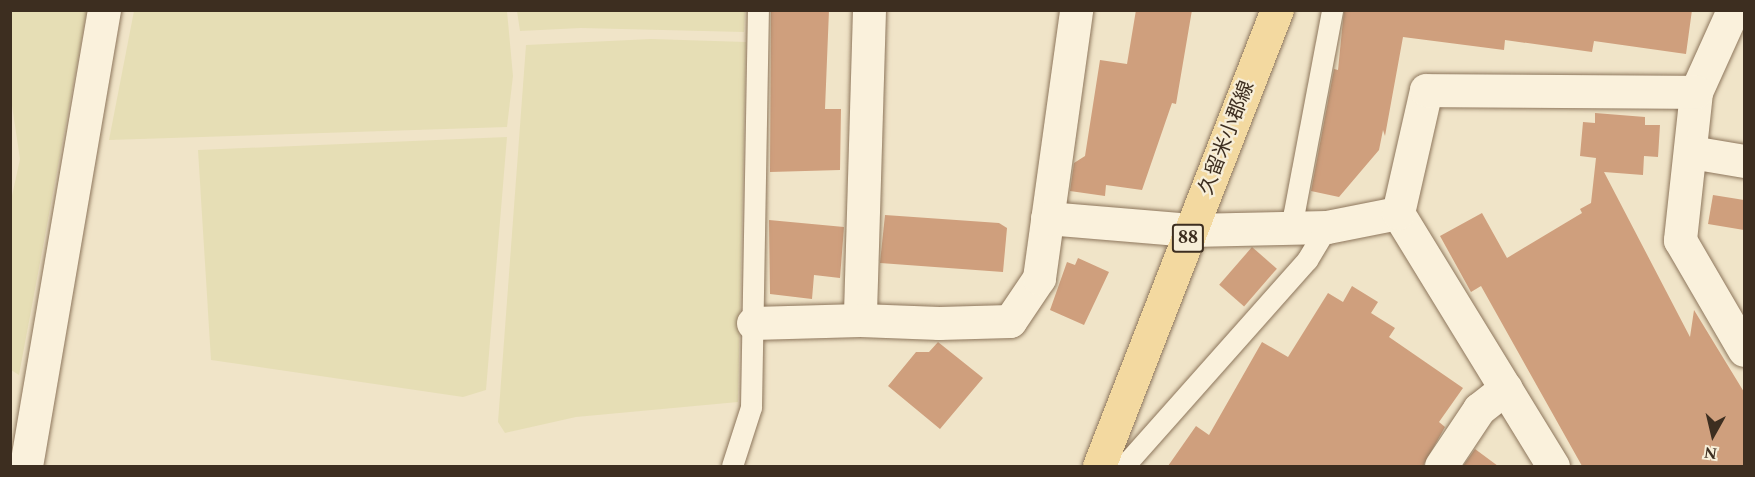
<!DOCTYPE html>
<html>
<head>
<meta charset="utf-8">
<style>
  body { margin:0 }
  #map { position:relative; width:1755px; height:477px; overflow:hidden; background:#f0e4c8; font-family:Spectral,"Noto Sans JP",serif }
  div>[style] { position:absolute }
  .farmland>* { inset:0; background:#e6deb5 }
  .building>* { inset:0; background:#cf9f7d; transform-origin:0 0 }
  .roads { filter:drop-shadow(0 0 2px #8d765c) drop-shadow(0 0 2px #8d765c) }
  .lane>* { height:21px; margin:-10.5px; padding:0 10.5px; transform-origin:10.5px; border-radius:10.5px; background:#faf1dc }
  .street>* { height:33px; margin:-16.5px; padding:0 16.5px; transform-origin:16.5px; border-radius:16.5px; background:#faf1dc }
  .primary>* { height:33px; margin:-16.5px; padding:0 16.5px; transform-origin:16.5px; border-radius:16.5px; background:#f3d9a0 }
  span { translate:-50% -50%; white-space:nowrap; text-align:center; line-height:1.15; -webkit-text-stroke:4.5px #f7eed8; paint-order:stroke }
  .shield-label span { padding:2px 4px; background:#f7eed8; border:2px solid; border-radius:4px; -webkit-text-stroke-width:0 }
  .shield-label { font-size:18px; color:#3d2e20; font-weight:700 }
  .street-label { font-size:20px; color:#3d2e20 }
  .frame { position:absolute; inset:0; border:12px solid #3d2e20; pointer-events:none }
  .north { position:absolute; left:1683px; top:405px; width:60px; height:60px; -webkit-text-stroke:4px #f7eed8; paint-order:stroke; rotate:188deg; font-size:16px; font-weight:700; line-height:24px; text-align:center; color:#3d2e20 }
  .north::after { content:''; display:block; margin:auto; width:21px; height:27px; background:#3d2e20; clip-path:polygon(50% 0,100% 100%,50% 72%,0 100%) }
</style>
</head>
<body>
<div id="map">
  <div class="farmland">
    <i style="clip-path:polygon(11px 11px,87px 11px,19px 375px,11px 370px,10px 205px,20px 159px,11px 99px)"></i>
    <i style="clip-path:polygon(134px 11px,507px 11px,513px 76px,507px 127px,109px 140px)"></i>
    <i style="clip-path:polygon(517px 11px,745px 11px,744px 32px,581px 28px,520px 31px)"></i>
    <i style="clip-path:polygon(651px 39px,746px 42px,738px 402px,576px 417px,505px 433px,498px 422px,526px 45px)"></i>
    <i style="clip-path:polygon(507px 137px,486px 390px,463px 397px,211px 360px,198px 150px)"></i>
  </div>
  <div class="building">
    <i style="clip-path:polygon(771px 10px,829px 10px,825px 109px,841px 109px,840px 170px,770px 172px)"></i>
    <i style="clip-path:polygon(1136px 10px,1192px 10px,1176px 104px,1172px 103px,1142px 190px,1106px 185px,1105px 196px,1070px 191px,1074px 163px,1085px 156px,1100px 60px,1127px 64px)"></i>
    <i style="clip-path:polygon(1344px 10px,1692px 10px,1686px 54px,1594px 41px,1592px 52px,1505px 40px,1504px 50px,1403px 37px,1385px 136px,1383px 130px,1379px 150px,1339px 197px,1311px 191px,1334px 69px,1338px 70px)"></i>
    <i style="clip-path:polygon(1595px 113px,1645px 117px,1645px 125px,1660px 125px,1658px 157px,1644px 156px,1643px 175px,1604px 172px,1690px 337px,1694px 310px,1744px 392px,1744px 466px,1582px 466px,1481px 286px,1471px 292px,1440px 236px,1482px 213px,1507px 258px,1582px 213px,1580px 209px,1591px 203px,1596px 158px,1580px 156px,1583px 122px,1595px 123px)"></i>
    <i style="clip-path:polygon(1713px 195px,1744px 200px,1744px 230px,1708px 224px)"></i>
    <i style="clip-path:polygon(885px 215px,999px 223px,1007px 228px,1003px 272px,880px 263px)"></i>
    <i style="clip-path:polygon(769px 220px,844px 227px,840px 278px,814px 275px,812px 299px,770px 294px)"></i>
    <i style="left:1252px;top:247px;width:33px;height:50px;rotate:41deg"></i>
    <i style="clip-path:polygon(1078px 258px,1109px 272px,1084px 325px,1050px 310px,1067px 262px,1075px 265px)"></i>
    <i style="clip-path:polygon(1352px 286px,1378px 302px,1371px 313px,1395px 328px,1389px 337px,1463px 388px,1439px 422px,1445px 427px,1423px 466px,1168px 466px,1196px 426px,1209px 435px,1262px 342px,1288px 357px,1328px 293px,1343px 302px)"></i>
    <i style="clip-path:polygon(938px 342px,983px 378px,940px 429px,888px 386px,916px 352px,929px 352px)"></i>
    <i style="clip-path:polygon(1475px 449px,1498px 466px,1463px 466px)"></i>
  </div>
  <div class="roads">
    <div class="lane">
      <i style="left:1291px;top:228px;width:222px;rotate:-79.3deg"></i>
      <i style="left:732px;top:466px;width:62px;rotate:-72.1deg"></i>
      <i style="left:751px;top:407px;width:397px;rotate:-89deg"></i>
      <i style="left:1124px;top:466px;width:276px;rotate:-48.4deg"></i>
      <i style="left:1307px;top:260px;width:39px;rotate:-59deg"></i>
    </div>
    <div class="street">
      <i style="left:869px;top:10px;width:310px;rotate:91.7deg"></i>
      <i style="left:860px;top:320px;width:79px;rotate:2.2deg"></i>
      <i style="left:939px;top:323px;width:71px;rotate:-1.6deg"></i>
      <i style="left:1010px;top:321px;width:52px;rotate:-56deg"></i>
      <i style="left:1039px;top:278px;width:271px;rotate:-82.1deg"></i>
      <i style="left:1733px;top:10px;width:90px;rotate:114.3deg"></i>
      <i style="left:1696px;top:92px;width:149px;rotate:96.2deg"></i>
      <i style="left:1680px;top:240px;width:127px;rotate:59.8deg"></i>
      <i style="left:1691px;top:152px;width:54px;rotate:9.6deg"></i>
      <i style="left:1047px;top:218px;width:144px;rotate:4.8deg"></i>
      <i style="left:1191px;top:230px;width:136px;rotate:-1.3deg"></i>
      <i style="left:1327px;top:227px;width:72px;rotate:-11.2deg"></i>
      <i style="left:753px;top:323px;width:107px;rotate:-1.6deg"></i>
      <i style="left:26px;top:466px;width:463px;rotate:-80.3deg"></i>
      <i style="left:1441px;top:466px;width:69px;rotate:-56.3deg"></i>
      <i style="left:1479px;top:409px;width:34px;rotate:-38deg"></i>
      <i style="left:1553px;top:466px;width:297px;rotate:-121.5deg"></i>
      <i style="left:1398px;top:213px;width:126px;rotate:-77.2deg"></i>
      <i style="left:1426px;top:90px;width:270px;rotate:0.4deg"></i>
    </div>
    <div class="primary">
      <i style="left:1099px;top:466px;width:490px;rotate:-68.7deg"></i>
    </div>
  </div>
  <div class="shield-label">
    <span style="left:1188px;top:238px">88</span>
  </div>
  <div class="street-label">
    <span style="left:1227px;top:138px;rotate:-69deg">久留米小郡線</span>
  </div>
  <div class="frame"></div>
  <div class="north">N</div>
</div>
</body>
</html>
